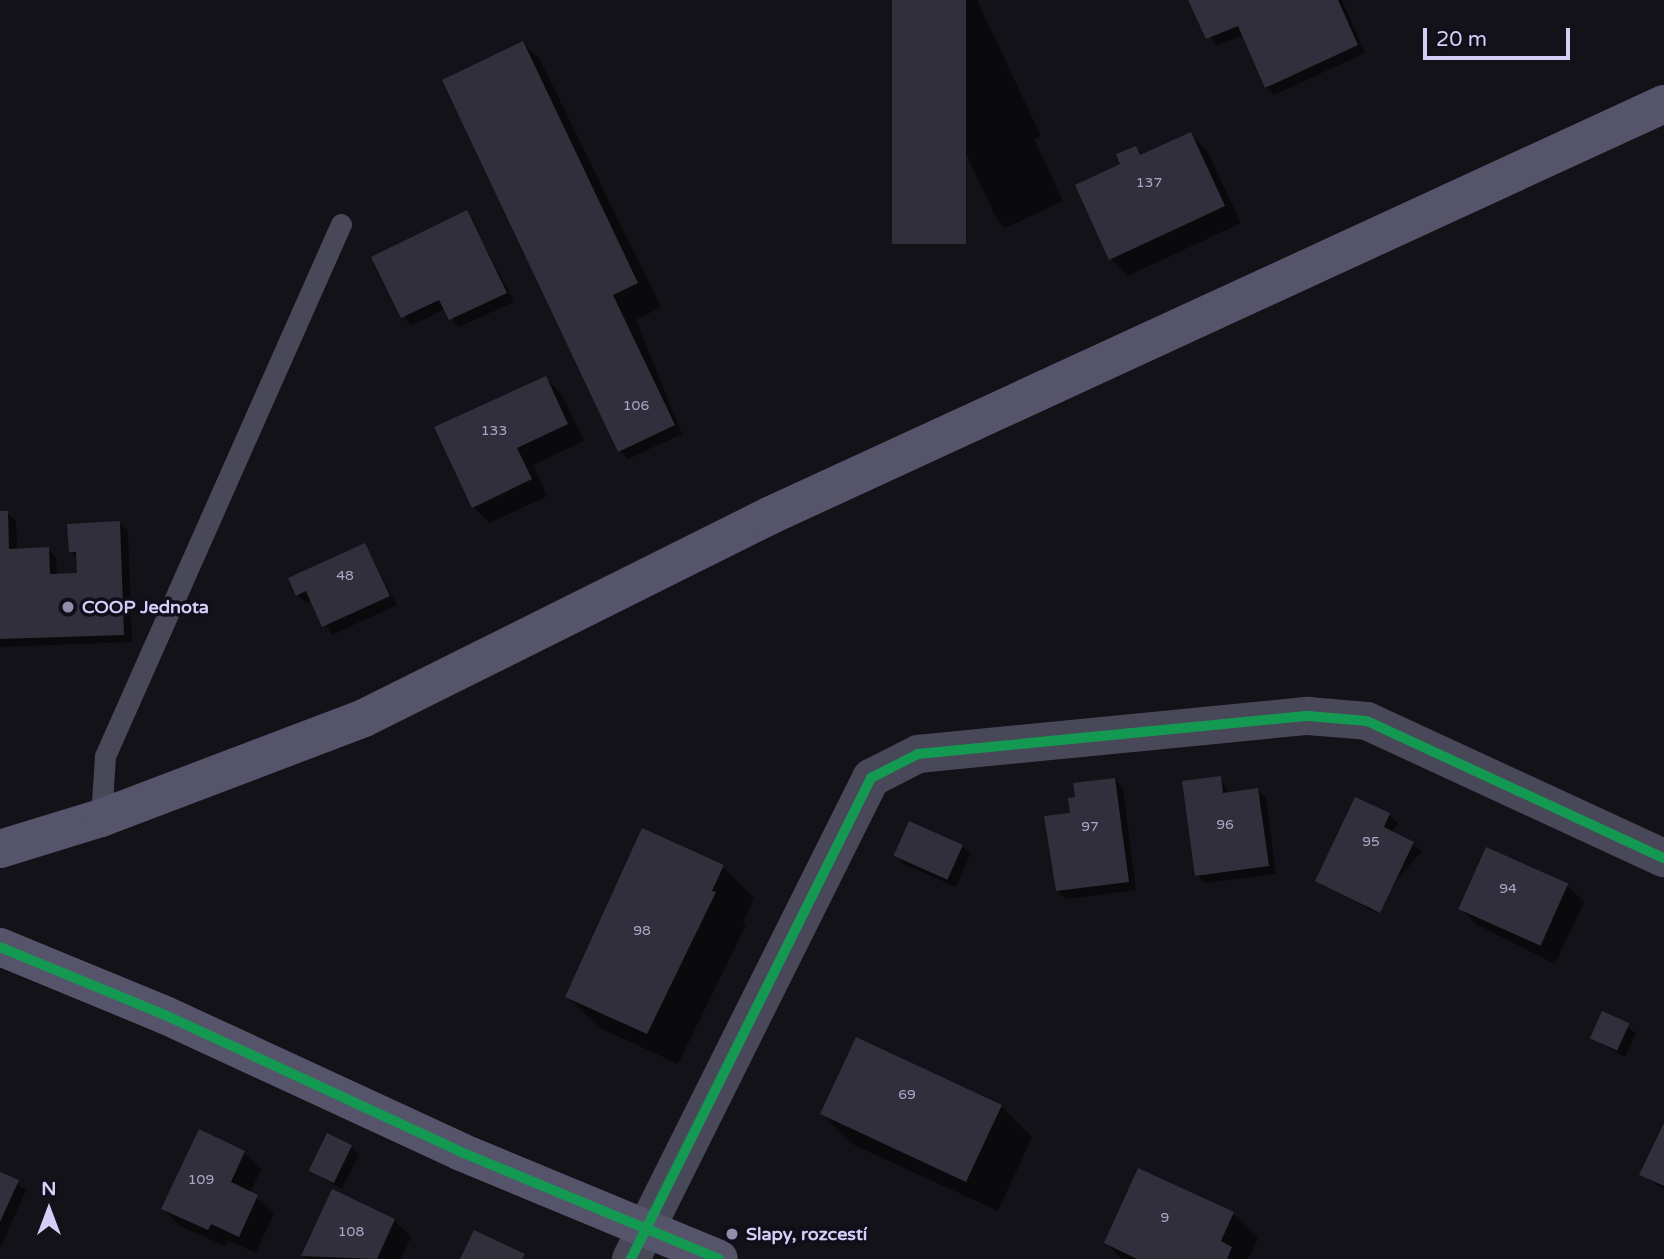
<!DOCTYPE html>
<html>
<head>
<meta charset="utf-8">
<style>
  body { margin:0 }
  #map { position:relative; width:1664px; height:1259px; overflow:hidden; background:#131218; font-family:"Varela Round",sans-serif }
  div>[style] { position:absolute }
  .shadow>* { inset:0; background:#0007; transform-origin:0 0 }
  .building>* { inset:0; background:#312f3b; transform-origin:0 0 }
  .lane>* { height:21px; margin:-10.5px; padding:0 10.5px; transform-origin:10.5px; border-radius:10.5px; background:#494858 }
  .street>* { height:38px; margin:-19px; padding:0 19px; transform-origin:19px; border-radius:19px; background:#494858 }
  .secondary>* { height:38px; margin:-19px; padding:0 19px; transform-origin:19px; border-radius:19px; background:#56546b }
  .cycleway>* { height:10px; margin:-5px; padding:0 5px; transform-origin:5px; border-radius:5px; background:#139951 }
  .dots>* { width:19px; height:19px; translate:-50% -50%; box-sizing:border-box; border:4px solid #110e1c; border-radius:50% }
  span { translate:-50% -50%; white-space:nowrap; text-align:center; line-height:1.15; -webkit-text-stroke:7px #110e1c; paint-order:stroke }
  .number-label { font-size:14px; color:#aca7c9 }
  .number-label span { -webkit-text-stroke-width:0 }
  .poi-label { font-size:18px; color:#d5cff8; font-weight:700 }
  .left { translate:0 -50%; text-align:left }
  .north { position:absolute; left:14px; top:1175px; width:70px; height:70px; -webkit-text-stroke:5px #110e1c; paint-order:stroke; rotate:0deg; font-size:19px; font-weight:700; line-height:28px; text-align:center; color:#d5cff8 }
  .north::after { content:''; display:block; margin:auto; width:24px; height:32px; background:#d5cff8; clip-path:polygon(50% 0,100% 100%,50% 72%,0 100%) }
  .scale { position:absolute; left:1423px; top:28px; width:147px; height:32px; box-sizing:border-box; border:4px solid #d5cff8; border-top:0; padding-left:9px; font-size:21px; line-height:24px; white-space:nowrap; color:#d5cff8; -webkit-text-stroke:5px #110e1c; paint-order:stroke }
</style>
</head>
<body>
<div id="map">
  <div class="shadow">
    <i style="clip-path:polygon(894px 0,977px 0,1041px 136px,1034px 139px,1063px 201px,1005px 228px,997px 220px)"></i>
    <i style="clip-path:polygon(1190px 0,1342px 0,1365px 53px,1274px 95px,1266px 87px,1243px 35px,1216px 46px)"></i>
    <i style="clip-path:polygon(523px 43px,540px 60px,661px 307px,636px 320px,682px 434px,628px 459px,620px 451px)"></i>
    <i style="clip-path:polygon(1190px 134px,1207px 151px,1241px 223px,1128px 276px,1111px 259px,1122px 165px,1135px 148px,1143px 156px)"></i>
    <i style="clip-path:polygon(467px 212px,514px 302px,459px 327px,445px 309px,410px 326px,373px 257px)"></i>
    <i style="clip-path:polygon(545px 378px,562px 395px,584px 441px,533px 465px,547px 496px,490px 523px,473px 507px)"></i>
    <i style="clip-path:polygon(0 513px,7px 513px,16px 521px,17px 551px,48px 549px,56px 558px,57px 575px,79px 574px,78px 559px,71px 552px,119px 523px,128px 531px,132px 642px,0 647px)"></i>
    <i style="clip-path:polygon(365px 545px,397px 605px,332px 635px,312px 600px,306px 603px,297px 595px)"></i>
    <i style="clip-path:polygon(1220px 777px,1229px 794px,1258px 790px,1266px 798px,1276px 874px,1205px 883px,1197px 875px)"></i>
    <i style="clip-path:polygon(1115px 780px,1123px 788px,1136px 890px,1066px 899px,1058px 891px,1072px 815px)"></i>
    <i style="clip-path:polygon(1356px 799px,1389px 815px,1398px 823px,1393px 833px,1414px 844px,1378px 914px,1317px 880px)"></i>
    <i style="left:1415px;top:845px;width:9px;height:79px;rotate:41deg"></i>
    <i style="clip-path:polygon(962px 846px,970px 855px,956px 887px,904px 864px,896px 856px)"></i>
    <i style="clip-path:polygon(723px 867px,754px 898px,743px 922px,746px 925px,678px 1064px,598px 1027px,567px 996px)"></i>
    <i style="clip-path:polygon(1567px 885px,1584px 902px,1555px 964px,1476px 924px,1459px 907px)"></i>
    <i style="clip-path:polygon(1603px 1013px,1636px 1033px,1625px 1057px,1592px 1038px)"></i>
    <i style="clip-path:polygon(857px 1040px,1001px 1106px,1032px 1137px,998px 1211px,854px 1145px,823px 1114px)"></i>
    <i style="clip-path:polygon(1664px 1127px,1664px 1189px,1641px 1175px)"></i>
    <i style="clip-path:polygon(351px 1146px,359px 1155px,342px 1189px,311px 1171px)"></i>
    <i style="clip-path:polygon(244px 1152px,261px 1169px,250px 1193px,274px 1213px,256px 1253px,228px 1240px,225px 1246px,180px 1226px,164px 1209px)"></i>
    <i style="clip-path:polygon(0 1174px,26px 1190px,0 1248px)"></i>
    <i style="clip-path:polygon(333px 1191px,394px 1220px,411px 1237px,401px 1259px,307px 1259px,303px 1255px)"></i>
    <i style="clip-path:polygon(1233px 1214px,1258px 1239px,1248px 1259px,1122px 1259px,1106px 1243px)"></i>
  </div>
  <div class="building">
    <i style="left:892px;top:0;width:74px;height:244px"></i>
    <i style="clip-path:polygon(1188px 0,1338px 0,1358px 45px,1265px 88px,1238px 26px,1206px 39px)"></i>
    <i style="clip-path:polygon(523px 41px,638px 283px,613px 295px,675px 425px,618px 452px,442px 80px)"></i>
    <i style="clip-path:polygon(1191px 132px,1225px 206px,1109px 260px,1075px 185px,1120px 164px,1116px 154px,1136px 146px,1140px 155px)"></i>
    <i style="clip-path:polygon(467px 210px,507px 293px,449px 320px,439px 300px,401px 318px,371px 257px)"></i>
    <i style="clip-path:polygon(546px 376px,568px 424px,517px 448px,532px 479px,472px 508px,434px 427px)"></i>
    <i style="clip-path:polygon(0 511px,8px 511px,9px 549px,49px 547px,50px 574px,77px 573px,76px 552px,69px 552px,67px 524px,120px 521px,124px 635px,0 639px)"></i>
    <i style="clip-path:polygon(365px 543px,390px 596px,322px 627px,306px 591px,296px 596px,288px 578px)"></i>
    <i style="clip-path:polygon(1221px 776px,1223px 793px,1258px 788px,1269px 866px,1195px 876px,1182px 781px)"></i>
    <i style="clip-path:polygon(1115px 778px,1129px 882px,1056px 891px,1044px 816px,1070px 813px,1068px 798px,1075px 797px,1073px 783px)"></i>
    <i style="clip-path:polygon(1355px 797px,1390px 813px,1384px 827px,1414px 842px,1380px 913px,1315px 881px)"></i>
    <i style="left:909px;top:821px;width:59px;height:38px;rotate:24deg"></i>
    <i style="clip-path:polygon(642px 828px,724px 865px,712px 891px,716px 892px,647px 1034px,565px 997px)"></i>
    <i style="left:1486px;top:847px;width:90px;height:68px;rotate:24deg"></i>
    <i style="left:1602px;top:1011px;width:30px;height:30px;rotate:24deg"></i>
    <i style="left:856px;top:1037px;width:161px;height:85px;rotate:25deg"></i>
    <i style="clip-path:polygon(1664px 1123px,1664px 1186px,1639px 1175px)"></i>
    <i style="clip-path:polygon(199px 1129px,245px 1151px,231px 1182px,258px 1195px,239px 1237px,211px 1224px,208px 1230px,161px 1209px)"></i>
    <i style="left:327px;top:1133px;width:28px;height:42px;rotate:26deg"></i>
    <i style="clip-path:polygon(1138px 1168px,1234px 1212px,1221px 1241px,1232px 1247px,1227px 1259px,1137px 1259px,1104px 1243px)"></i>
    <i style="clip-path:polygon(0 1172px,19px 1180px,0 1222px)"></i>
    <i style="clip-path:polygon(332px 1189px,395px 1219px,377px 1259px,301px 1256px)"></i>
    <i style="clip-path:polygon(474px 1230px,525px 1254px,522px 1259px,460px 1259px)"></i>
  </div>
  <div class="lane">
    <i style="left:101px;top:818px;width:62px;rotate:-86.3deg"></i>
    <i style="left:105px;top:756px;width:582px;rotate:-66.08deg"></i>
  </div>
  <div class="street">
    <i style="left:631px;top:1259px;width:538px;rotate:-63.48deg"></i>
    <i style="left:871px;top:778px;width:53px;rotate:-27.1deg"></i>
    <i style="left:918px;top:754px;width:392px;rotate:-5.6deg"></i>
    <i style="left:1308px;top:716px;width:59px;rotate:4.8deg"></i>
    <i style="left:1367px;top:721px;width:327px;rotate:24.8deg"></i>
  </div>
  <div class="secondary">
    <i style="left:0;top:849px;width:106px;rotate:-17.1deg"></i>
    <i style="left:101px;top:818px;width:281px;rotate:-20.8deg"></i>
    <i style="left:364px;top:718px;width:453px;rotate:-26.5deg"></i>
    <i style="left:769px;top:516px;width:985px;rotate:-24.72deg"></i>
    <i style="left:0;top:947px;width:178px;rotate:22.4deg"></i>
    <i style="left:165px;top:1015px;width:326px;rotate:24.8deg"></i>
    <i style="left:461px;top:1152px;width:279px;rotate:22.5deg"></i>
  </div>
  <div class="cycleway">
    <i style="left:0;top:947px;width:178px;rotate:22.4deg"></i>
    <i style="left:165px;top:1015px;width:326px;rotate:24.8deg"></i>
    <i style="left:461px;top:1152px;width:279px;rotate:22.5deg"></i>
    <i style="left:631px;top:1259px;width:538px;rotate:-63.48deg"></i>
    <i style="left:871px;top:778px;width:53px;rotate:-27.1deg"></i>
    <i style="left:918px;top:754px;width:392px;rotate:-5.6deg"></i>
    <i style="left:1308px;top:716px;width:59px;rotate:4.8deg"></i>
    <i style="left:1367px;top:721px;width:327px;rotate:24.8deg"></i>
  </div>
  <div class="dots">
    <i style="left:68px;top:607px;background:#918daa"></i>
    <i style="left:732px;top:1234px;background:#918daa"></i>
  </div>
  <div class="number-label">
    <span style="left:1149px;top:183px">137</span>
    <span style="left:636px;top:406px">106</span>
    <span style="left:494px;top:431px">133</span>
    <span style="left:345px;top:576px">48</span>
    <span style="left:1225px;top:825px">96</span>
    <span style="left:1090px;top:827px">97</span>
    <span style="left:1371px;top:842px">95</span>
    <span style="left:1508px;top:889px">94</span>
    <span style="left:642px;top:931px">98</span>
    <span style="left:907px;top:1095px">69</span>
    <span style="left:201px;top:1180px">109</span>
    <span style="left:1165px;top:1218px">9</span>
    <span style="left:351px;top:1232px">108</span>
  </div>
  <div class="poi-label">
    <span class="left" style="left:82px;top:607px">COOP Jednota</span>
    <span class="left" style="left:746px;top:1234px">Slapy, rozcestí</span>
  </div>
  <div class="north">N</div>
  <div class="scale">20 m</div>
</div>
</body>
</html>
